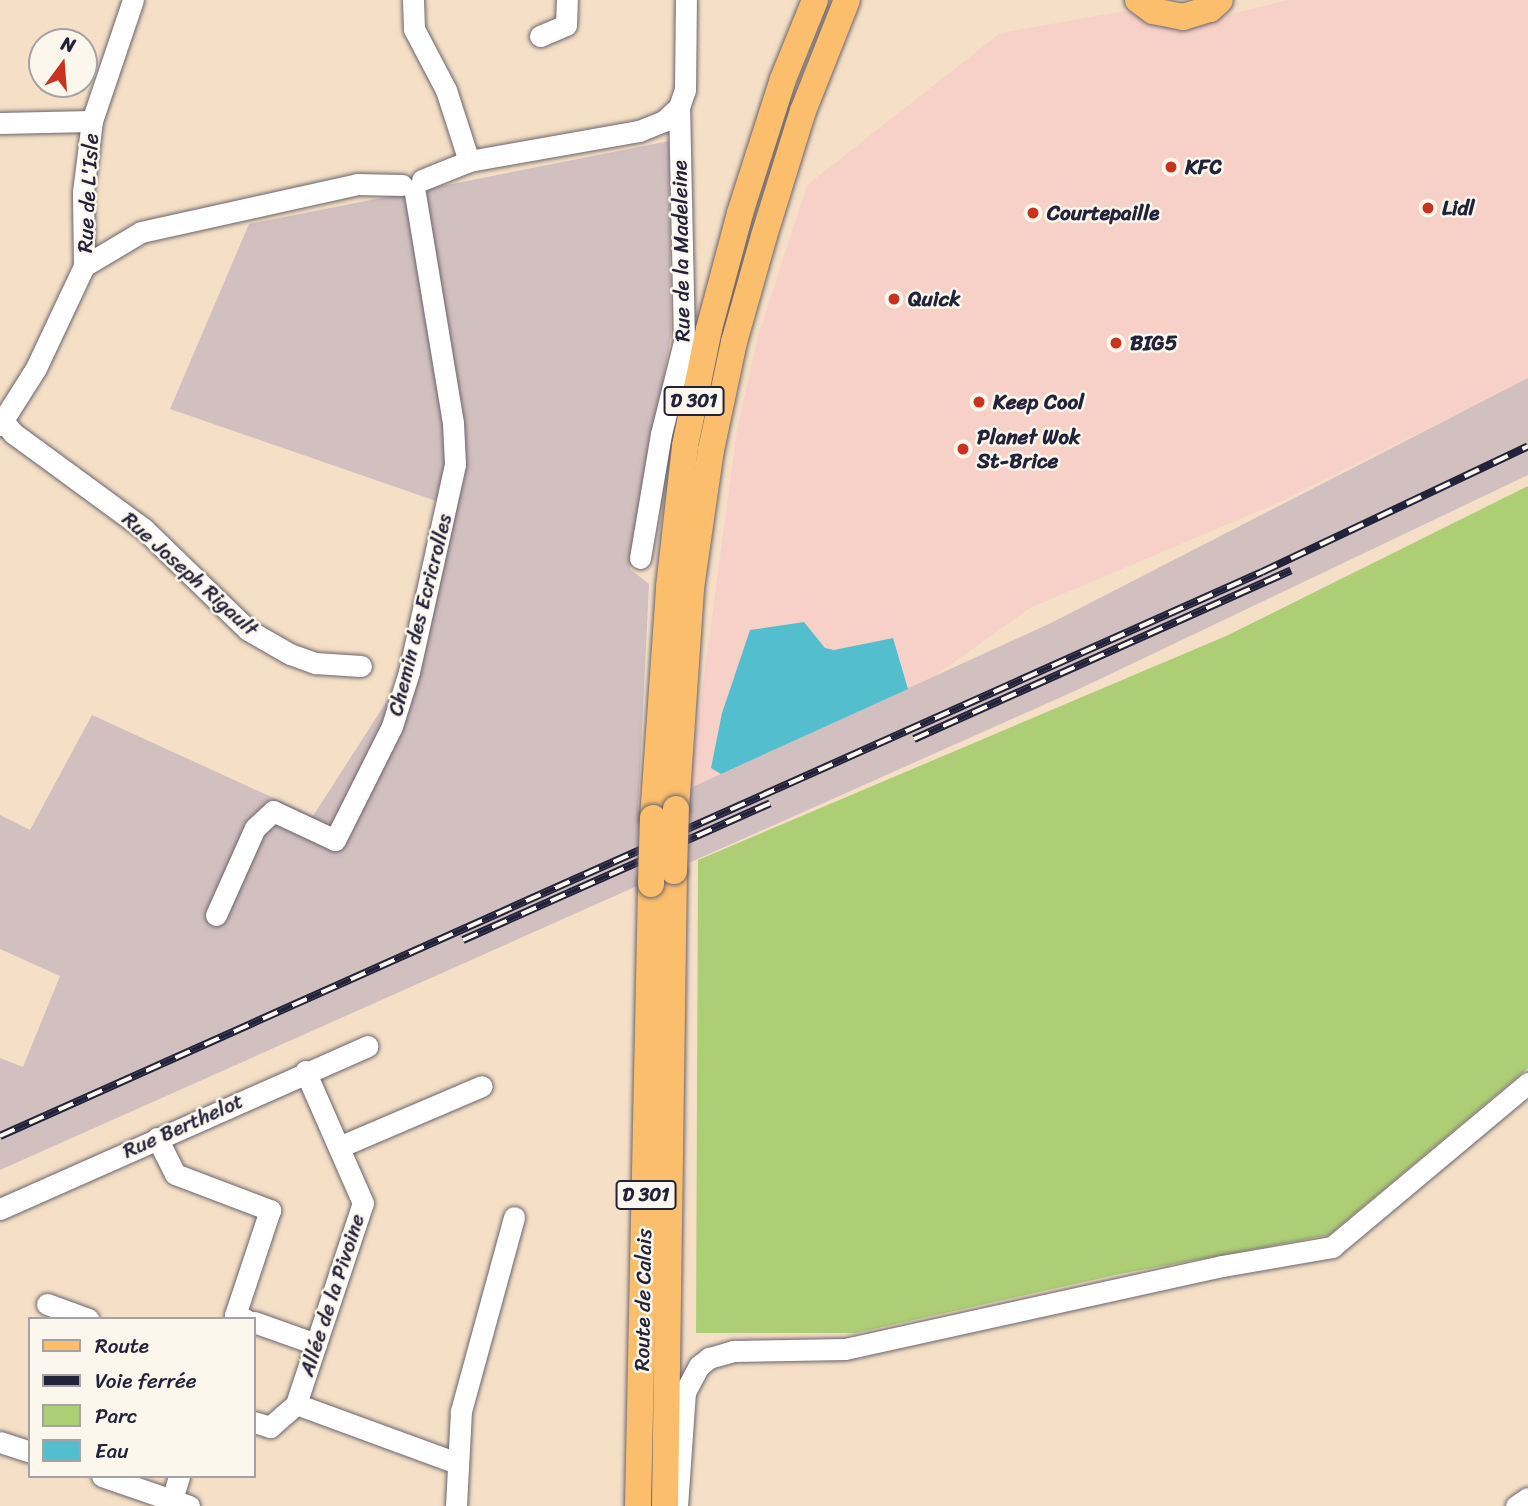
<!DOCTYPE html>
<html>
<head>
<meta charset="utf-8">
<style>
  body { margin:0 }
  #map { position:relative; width:1528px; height:1506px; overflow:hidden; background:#f5e0c7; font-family:Sriracha,sans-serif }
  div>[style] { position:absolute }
  .built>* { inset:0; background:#f7d1c8 }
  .industrial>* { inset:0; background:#d2bfc0 }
  .green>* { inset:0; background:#aece76 }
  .water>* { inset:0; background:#53bfce }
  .roads { filter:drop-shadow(0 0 2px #6c646c) drop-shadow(0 0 2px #6c646c) }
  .minor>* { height:21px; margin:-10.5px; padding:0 10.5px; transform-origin:10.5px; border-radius:10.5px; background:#fff }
  .major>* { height:26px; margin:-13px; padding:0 13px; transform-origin:13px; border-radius:13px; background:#fabe6d }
  .rail>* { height:8px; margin-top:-4px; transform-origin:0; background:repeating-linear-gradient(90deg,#fbf7ec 0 16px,#22223b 0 32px); box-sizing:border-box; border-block:2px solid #22223b }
  .bridges { filter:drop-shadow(0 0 2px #6c646c) drop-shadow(0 0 2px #6c646c) }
  .major-bridge>* { height:26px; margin:-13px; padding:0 13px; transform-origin:13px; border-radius:13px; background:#fabe6d }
  .dots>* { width:19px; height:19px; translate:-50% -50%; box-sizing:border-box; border:4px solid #fbf7ec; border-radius:50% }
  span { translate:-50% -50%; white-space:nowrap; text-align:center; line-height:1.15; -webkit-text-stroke:5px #fbf7ec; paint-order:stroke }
  .shield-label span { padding:2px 5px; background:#fbf7ec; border:2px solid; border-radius:5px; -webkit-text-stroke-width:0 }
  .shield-label { font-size:19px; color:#22223b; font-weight:700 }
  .poi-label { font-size:21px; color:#22223b; font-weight:700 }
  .left { translate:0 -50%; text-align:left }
  .street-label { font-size:21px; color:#22223b }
  .legend { position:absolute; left:28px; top:1317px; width:228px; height:161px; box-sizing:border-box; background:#fbf7ec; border:2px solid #a4a2a5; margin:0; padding:9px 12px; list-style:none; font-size:21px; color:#22223b }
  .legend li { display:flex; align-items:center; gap:14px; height:35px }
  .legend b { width:35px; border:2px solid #a4a2a5 }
  .north { position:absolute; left:28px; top:28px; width:70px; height:70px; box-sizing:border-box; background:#fbf7ec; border:2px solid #a4a2a5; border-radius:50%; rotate:16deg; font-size:19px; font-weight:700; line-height:28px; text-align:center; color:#22223b }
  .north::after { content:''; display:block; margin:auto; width:24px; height:32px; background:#c8321e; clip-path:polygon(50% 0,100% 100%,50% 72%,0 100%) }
</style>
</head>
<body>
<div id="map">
  <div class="built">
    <i style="clip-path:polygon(1288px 0,1528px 0,1528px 379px,1278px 503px,1030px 608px,922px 685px,706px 787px,689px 788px,737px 430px,758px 336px,807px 185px,1000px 33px,1124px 11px,1172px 29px)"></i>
  </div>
  <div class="industrial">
    <i style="clip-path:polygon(669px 141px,671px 336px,630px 569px,649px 584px,638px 812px,1051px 623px,1528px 378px,1528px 475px,1077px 690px,0 1170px,0 1058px,23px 1067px,60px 976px,0 949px,0 815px,30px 830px,92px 715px,313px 816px,401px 679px,439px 502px,170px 409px,249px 224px)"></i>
  </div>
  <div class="green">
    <i style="clip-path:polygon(1528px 486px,1528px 1068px,1329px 1235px,1120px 1274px,856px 1333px,696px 1333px,698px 860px,1226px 636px)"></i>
  </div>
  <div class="water">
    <i style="clip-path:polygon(804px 622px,825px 648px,834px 650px,893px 638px,908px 689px,721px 774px,711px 768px,722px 713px,750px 630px)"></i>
  </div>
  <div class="roads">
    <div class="minor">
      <i style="left:413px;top:0;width:29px;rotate:88deg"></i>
      <i style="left:414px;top:29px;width:69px;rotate:62.3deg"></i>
      <i style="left:446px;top:90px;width:75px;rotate:72.1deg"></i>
      <i style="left:540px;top:36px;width:28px;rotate:-23deg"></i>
      <i style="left:566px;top:25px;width:25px;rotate:-88deg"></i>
      <i style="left:0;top:123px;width:92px;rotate:-1.2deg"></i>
      <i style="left:422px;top:180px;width:51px;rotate:-22deg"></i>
      <i style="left:469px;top:161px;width:173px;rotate:-10deg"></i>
      <i style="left:639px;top:131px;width:27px;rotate:-22deg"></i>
      <i style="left:664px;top:121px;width:21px;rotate:-43deg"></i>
      <i style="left:679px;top:107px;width:18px;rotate:-71deg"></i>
      <i style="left:685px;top:90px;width:90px;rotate:-89.4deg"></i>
      <i style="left:84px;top:266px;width:74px;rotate:-90.8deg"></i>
      <i style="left:83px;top:192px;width:72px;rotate:-82.8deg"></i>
      <i style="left:92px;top:121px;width:128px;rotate:-71.3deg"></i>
      <i style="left:3px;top:421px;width:16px;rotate:50deg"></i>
      <i style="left:13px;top:433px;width:162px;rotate:36.2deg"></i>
      <i style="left:144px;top:529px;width:145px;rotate:44.2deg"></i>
      <i style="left:248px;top:630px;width:48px;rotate:29.7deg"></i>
      <i style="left:290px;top:654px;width:27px;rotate:20deg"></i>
      <i style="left:315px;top:663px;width:46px;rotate:3.7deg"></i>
      <i style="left:0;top:425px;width:67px;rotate:-57.7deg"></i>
      <i style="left:36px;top:368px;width:113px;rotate:-64.8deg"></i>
      <i style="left:84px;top:266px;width:66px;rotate:-30.8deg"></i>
      <i style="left:141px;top:232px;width:221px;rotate:-12.5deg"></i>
      <i style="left:357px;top:184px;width:45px;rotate:1.3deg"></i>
      <i style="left:640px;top:558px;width:126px;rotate:-80.4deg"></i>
      <i style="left:661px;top:434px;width:95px;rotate:-76deg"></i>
      <i style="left:684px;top:342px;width:235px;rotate:-91.2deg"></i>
      <i style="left:216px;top:915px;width:95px;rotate:-65.9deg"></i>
      <i style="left:255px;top:828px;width:25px;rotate:-43deg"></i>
      <i style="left:273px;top:811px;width:68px;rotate:25.1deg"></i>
      <i style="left:335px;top:840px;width:127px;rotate:-63.4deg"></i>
      <i style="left:392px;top:726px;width:57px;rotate:-72.5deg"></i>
      <i style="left:409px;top:672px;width:213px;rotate:-77.5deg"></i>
      <i style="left:455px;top:464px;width:41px;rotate:-92.8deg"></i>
      <i style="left:453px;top:423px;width:233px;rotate:-99.4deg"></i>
      <i style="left:157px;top:1138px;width:40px;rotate:63.4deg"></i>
      <i style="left:175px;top:1174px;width:102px;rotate:20.8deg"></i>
      <i style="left:270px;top:1210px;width:111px;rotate:108.4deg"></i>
      <i style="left:235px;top:1315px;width:11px;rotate:22deg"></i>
      <i style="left:339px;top:1147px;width:155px;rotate:-23.1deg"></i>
      <i style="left:0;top:1209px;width:402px;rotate:-23.9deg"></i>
      <i style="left:47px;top:1304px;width:44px;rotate:20.1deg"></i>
      <i style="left:254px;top:1322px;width:66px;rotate:19.5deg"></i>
      <i style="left:296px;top:1404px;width:212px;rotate:-71.6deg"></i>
      <i style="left:363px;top:1203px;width:144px;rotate:-113.7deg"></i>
      <i style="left:296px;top:1404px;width:171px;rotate:20.1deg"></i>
      <i style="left:254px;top:1422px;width:17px;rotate:17deg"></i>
      <i style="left:270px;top:1427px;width:35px;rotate:-41deg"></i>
      <i style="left:0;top:1442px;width:32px;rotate:18deg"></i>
      <i style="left:102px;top:1476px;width:92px;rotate:19deg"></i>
      <i style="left:170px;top:1506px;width:31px;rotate:-73deg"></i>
      <i style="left:456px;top:1506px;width:95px;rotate:-87deg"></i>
      <i style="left:461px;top:1411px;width:201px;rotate:-74.7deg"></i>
      <i style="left:677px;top:1506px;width:114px;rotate:-86deg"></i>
      <i style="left:685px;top:1392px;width:30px;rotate:-62deg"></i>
      <i style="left:699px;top:1366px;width:13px;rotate:-39deg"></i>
      <i style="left:709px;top:1358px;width:26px;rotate:-16deg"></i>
      <i style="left:734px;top:1351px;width:111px;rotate:-1deg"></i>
      <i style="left:845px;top:1349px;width:386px;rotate:-12.4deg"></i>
      <i style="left:1222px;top:1266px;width:112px;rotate:-9.8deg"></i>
      <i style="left:1332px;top:1247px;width:256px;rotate:-39.9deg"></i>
      <i style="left:1516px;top:1506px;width:14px;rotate:-34deg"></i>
    </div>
    <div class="major">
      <i style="left:1138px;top:0;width:19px;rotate:36deg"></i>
      <i style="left:1153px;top:11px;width:31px;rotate:11deg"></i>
      <i style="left:1183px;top:17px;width:28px;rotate:-17deg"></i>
      <i style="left:1210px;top:9px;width:13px;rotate:-42deg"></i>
      <i style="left:676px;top:809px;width:222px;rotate:-86.1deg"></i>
      <i style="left:691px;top:588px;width:139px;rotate:-81.8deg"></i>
      <i style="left:711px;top:450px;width:110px;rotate:-78deg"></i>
      <i style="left:734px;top:342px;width:110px;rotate:-74.2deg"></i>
      <i style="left:764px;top:236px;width:131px;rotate:-72.7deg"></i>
      <i style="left:803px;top:111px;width:119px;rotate:-68.4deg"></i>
      <i style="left:653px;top:818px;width:232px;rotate:-86deg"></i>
      <i style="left:669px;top:587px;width:142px;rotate:-83.5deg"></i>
      <i style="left:685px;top:446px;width:119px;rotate:-78.4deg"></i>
      <i style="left:709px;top:329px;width:120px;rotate:-75deg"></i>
      <i style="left:740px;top:213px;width:141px;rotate:-72.2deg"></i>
      <i style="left:783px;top:79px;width:85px;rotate:-67.9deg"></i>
      <i style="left:638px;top:1506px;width:622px;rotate:-88.8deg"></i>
      <i style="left:665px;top:1506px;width:635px;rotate:-89.19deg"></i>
    </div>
  </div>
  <div class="rail">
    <i style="left:914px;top:739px;width:413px;rotate:-24.1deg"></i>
    <i style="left:463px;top:940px;width:336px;rotate:-24deg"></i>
    <i style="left:0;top:1136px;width:1382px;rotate:-24.08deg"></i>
    <i style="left:1262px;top:572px;width:294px;rotate:-25.3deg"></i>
  </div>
  <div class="bridges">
    <div class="major-bridge">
      <i style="left:674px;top:871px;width:62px;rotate:-88.2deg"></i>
      <i style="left:651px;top:884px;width:66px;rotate:-88.3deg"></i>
    </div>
  </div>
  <div class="dots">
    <i style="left:1171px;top:167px;background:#c8321e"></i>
    <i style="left:1428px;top:208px;background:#c8321e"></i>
    <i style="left:1033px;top:213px;background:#c8321e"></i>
    <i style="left:894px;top:299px;background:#c8321e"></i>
    <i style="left:1116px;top:343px;background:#c8321e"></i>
    <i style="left:979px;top:402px;background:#c8321e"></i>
    <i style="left:963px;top:449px;background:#c8321e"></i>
  </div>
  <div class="shield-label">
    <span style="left:694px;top:401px">D 301</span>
    <span style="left:646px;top:1195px">D 301</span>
  </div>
  <div class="poi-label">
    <span class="left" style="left:1185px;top:167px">KFC</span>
    <span class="left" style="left:1442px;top:208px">Lidl</span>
    <span class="left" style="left:1047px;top:213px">Courtepaille</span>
    <span class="left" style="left:908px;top:299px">Quick</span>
    <span class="left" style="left:1130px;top:343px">BIG5</span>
    <span class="left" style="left:993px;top:402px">Keep Cool</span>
    <span class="left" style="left:977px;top:449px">Planet Wok<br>St-Brice</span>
  </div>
  <div class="street-label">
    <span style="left:88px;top:193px;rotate:-87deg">Rue de L'Isle</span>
    <span style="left:681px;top:251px;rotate:-91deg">Rue de la Madeleine</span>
    <span style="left:190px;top:574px;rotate:42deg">Rue Joseph Rigault</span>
    <span style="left:420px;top:615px;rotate:-76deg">Chemin des Ecricrolles</span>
    <span style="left:183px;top:1126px;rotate:-24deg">Rue Berthelot</span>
    <span style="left:332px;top:1295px;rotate:-72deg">Allée de la Pivoine</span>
    <span style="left:643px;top:1300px;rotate:-89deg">Route de Calais</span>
  </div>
  <ul class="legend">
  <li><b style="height:9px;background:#fabe6d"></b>Route</li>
  <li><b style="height:9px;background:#22223b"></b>Voie ferrée</li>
  <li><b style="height:19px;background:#aece76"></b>Parc</li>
  <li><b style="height:19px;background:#53bfce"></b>Eau</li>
  </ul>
  <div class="north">N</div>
</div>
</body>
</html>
